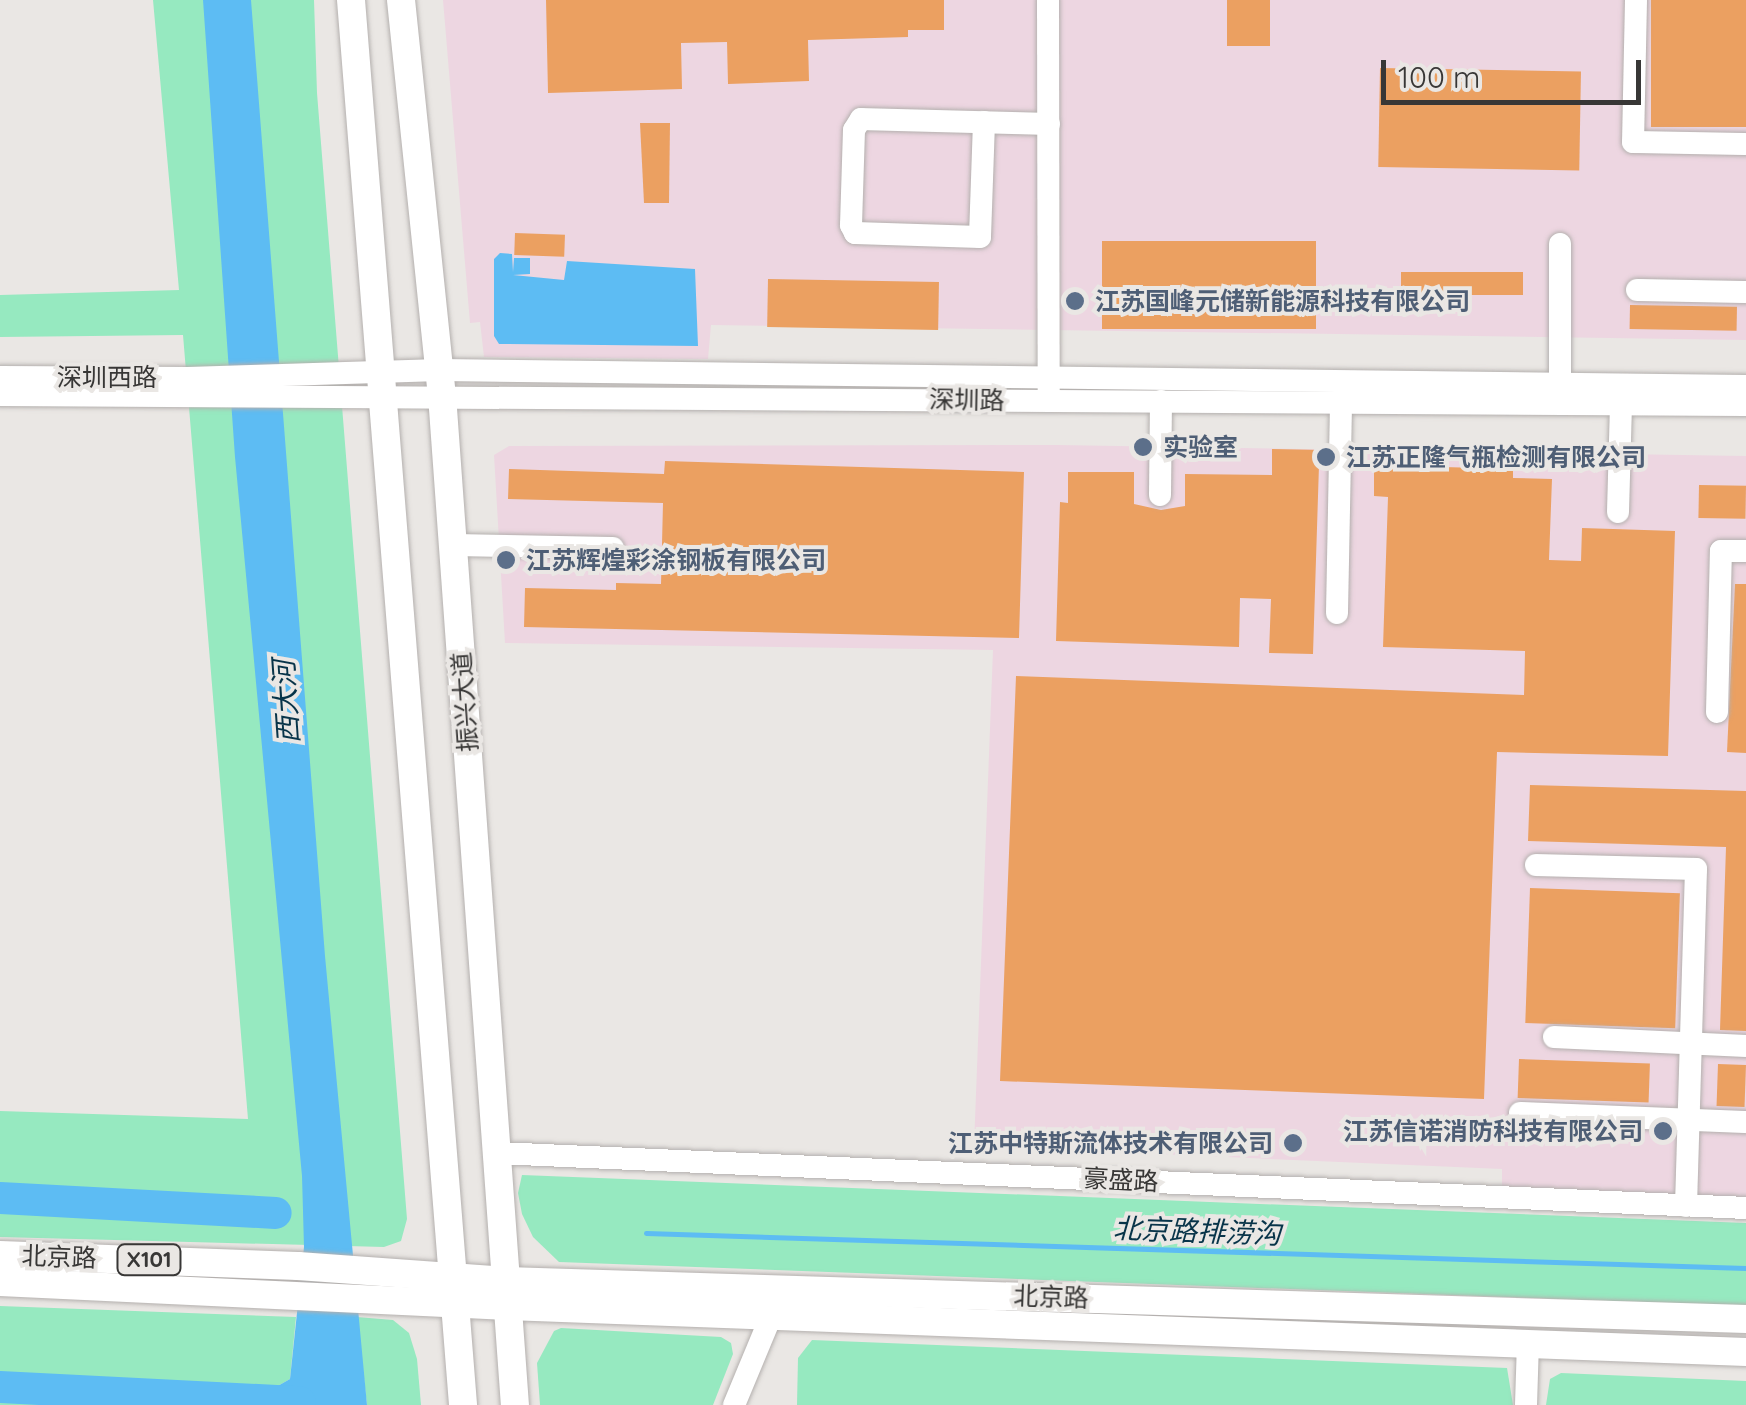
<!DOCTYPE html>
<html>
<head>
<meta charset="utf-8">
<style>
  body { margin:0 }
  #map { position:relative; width:1746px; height:1405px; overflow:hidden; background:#eae7e4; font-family:Quicksand,"Noto Sans SC",sans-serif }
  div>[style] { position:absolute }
  .industrial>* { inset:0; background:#edd6e1 }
  .green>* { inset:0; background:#96e9c0 }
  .water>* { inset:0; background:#5dbcf3 }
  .stream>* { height:5px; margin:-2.5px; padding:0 2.5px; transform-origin:2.5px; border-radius:2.5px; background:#5dbcf3 }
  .river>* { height:32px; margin:-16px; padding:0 16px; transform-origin:16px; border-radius:16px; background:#5dbcf3 }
  .building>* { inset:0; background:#eba061; transform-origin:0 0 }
  .roads { filter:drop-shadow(0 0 2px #b4b0ae) drop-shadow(0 0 2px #b4b0ae) }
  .minor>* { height:22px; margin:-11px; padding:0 11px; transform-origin:11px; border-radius:11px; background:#fff }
  .major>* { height:28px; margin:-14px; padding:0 14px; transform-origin:14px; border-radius:14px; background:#fff }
  .dots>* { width:28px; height:28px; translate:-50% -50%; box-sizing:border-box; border:5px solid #eae7e4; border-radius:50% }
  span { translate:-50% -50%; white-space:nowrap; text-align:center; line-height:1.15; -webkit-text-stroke:8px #eae7e4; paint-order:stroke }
  .shield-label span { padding:2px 8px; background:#eae7e4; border:2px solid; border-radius:8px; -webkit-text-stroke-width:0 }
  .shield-label { font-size:22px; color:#383736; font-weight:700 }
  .service-label { font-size:25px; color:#4e5e75; font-weight:700 }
  .left { translate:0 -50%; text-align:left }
  .right { translate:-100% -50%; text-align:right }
  .street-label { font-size:25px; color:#383736 }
  .water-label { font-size:28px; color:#083449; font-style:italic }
  .scale { position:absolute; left:1381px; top:60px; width:260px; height:45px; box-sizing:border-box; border:5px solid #383736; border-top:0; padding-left:12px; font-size:30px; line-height:35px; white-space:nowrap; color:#383736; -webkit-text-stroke:8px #eae7e4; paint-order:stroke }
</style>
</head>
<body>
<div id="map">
  <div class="industrial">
    <i style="clip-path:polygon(443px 0,1746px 0,1746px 340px,711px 325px,708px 359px,484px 357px,480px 322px,470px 323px)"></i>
    <i style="clip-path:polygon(1057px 445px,1746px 456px,1746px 1198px,1502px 1187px,1502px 1169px,974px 1146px,993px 650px,505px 643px,494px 455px,509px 446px)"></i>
  </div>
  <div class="green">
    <i style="clip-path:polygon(153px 0,314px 0,317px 93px,407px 1219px,401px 1241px,384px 1247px,0 1237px,0 1111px,248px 1119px,183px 335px,0 337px,0 295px,179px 290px)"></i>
    <i style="clip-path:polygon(522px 1175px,1746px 1223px,1746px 1306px,559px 1262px,533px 1237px,522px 1214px,518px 1193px)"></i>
    <i style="clip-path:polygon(0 1306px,296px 1317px,290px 1379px,255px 1399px,254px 1405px,0 1405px)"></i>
    <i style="clip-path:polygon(357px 1317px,393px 1320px,409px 1333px,417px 1359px,421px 1405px,367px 1405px)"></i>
    <i style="clip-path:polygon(561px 1328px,721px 1337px,731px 1343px,733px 1354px,713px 1405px,540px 1405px,537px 1363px,554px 1331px)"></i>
    <i style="clip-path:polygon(812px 1340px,1507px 1368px,1513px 1405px,797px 1405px,798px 1358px)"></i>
    <i style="clip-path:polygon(1561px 1373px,1746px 1381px,1746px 1405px,1546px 1405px,1550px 1379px)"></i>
  </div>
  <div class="water">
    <i style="clip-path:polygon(203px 0,251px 0,325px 956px,367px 1405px,254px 1405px,255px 1399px,290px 1379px,304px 1247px,302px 1176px,235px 457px)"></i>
    <i style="clip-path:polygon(500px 253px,512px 254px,513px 272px,514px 258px,530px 258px,530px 274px,513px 275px,564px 280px,567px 261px,695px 269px,698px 346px,499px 344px,494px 336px,494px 259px)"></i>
  </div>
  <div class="stream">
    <i style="left:646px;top:1233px;width:1101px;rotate:1.82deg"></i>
  </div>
  <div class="river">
    <i style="left:0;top:1198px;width:276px;rotate:3.1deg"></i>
    <i style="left:0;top:1387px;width:300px;rotate:2.9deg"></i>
  </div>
  <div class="building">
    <i style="clip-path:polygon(546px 0,944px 0,944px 30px,908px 30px,908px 37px,808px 40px,809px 81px,728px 84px,727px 42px,681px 43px,682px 89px,548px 93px)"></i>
    <i style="left:1227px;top:0;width:43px;height:46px"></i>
    <i style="left:1651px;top:0;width:95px;height:127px"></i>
    <i style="left:1380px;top:68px;width:201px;height:99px;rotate:1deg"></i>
    <i style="clip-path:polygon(640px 123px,670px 123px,669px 203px,644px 203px)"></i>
    <i style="left:515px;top:233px;width:50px;height:22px;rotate:2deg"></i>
    <i style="left:1316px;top:241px;width:88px;height:214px;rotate:90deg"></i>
    <i style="left:1401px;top:272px;width:122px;height:23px"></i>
    <i style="left:768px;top:279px;width:171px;height:48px;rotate:1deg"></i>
    <i style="left:1630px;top:305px;width:107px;height:24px;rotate:1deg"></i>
    <i style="clip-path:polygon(1272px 449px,1324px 450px,1324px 465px,1319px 465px,1313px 654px,1269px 653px,1271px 599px,1240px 598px,1239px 647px,1056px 641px,1060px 502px,1068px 503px,1068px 472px,1134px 472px,1134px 504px,1161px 510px,1185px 506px,1185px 474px,1272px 475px)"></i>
    <i style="clip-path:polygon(665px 461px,1024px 472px,1019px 638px,524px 627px,525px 588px,616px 590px,616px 583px,661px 584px,663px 503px,508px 499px,509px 469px,664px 474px)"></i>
    <i style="clip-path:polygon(1374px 465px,1513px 469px,1513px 478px,1552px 479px,1549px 560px,1581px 561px,1582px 528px,1675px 531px,1668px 756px,1497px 752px,1484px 1099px,1000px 1081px,1016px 676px,1524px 695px,1525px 651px,1383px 647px,1388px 497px,1374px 496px)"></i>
    <i style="left:1699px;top:485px;width:47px;height:33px;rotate:1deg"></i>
    <i style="clip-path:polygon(1735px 584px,1746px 584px,1746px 753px,1727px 752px)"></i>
    <i style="clip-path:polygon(1530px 785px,1746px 791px,1746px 1031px,1720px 1030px,1726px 847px,1528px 841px)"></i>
    <i style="left:1530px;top:888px;width:150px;height:135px;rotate:2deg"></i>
    <i style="left:1519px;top:1059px;width:131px;height:39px;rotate:2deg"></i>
    <i style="left:1718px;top:1064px;width:28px;height:42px;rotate:2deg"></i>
  </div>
  <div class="roads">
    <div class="minor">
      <i style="left:1048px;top:0;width:392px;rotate:89.9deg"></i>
      <i style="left:1636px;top:0;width:142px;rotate:91.2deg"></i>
      <i style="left:1633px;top:142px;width:113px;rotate:1deg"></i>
      <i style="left:984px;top:122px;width:115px;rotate:92deg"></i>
      <i style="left:980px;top:237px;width:125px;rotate:-178.2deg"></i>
      <i style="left:855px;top:233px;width:9px;rotate:-117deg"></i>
      <i style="left:851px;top:225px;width:95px;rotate:-88.2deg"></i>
      <i style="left:854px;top:130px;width:13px;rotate:-58deg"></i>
      <i style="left:861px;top:119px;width:188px;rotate:1.5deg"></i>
      <i style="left:1560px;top:244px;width:151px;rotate:90deg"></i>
      <i style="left:1637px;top:290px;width:109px;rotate:1.1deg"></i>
      <i style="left:0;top:377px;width:188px;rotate:0.3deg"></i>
      <i style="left:188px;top:378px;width:14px;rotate:90deg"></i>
      <i style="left:188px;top:378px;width:252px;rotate:-1.8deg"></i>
      <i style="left:440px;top:370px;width:1306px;rotate:0.7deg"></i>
      <i style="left:0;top:395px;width:1746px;rotate:0.33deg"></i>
      <i style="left:1160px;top:495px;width:94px;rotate:-89.4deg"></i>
      <i style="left:1618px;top:512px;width:108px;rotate:-88.4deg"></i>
      <i style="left:453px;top:545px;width:160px;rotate:1.1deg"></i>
      <i style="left:1337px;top:613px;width:211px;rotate:-88.9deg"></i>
      <i style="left:1717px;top:712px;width:161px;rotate:-88.6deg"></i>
      <i style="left:1721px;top:551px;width:25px"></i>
      <i style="left:1536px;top:865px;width:160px;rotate:1.4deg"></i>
      <i style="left:1696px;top:869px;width:337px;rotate:91.7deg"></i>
      <i style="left:1554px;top:1037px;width:192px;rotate:2.7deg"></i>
      <i style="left:1520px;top:1113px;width:226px;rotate:2.3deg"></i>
      <i style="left:497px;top:1153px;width:1250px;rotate:2.52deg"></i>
      <i style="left:734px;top:1405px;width:96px;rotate:-67.4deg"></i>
      <i style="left:1526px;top:1405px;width:62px;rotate:-88.2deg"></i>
    </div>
    <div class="major">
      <i style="left:351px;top:0;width:1409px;rotate:85.44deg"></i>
      <i style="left:401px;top:0;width:397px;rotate:84.1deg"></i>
      <i style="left:442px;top:395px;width:1013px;rotate:85.87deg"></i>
      <i style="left:0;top:1255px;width:298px;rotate:2.1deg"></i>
      <i style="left:298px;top:1266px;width:209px;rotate:4.1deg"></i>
      <i style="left:506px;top:1281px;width:1241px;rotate:1.76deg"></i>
      <i style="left:0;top:1282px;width:509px;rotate:2.7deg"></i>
      <i style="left:508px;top:1306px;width:1239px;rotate:2.13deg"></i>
    </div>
  </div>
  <div class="dots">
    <i style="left:1075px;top:301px;background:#5c6f8a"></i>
    <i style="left:1143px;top:447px;background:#5c6f8a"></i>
    <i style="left:1326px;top:457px;background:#5c6f8a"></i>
    <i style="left:506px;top:560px;background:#5c6f8a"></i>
    <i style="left:1663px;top:1131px;background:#5c6f8a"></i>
    <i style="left:1293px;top:1143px;background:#5c6f8a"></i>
  </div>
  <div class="shield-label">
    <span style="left:149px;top:1260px">X101</span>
  </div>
  <div class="service-label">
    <span class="left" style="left:1095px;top:301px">江苏国峰元储新能源科技有限公司</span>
    <span class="left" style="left:1163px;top:447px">实验室</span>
    <span class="left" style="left:1346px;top:457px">江苏正隆气瓶检测有限公司</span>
    <span class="left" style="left:526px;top:560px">江苏辉煌彩涂钢板有限公司</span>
    <span class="right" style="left:1643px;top:1131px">江苏信诺消防科技有限公司</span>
    <span class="right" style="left:1273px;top:1143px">江苏中特斯流体技术有限公司</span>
  </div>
  <div class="street-label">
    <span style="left:107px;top:377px">深圳西路</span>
    <span style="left:967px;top:400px;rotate:1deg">深圳路</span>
    <span style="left:465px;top:702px;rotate:-94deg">振兴大道</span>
    <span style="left:1121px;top:1180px;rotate:3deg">豪盛路</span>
    <span style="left:59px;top:1257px;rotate:2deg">北京路</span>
    <span style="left:1051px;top:1297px;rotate:2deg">北京路</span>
  </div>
  <div class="water-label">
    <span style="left:286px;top:702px;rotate:-94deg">西大河</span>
    <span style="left:1197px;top:1231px;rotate:2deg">北京路排涝沟</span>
  </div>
  <div class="scale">100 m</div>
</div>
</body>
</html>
